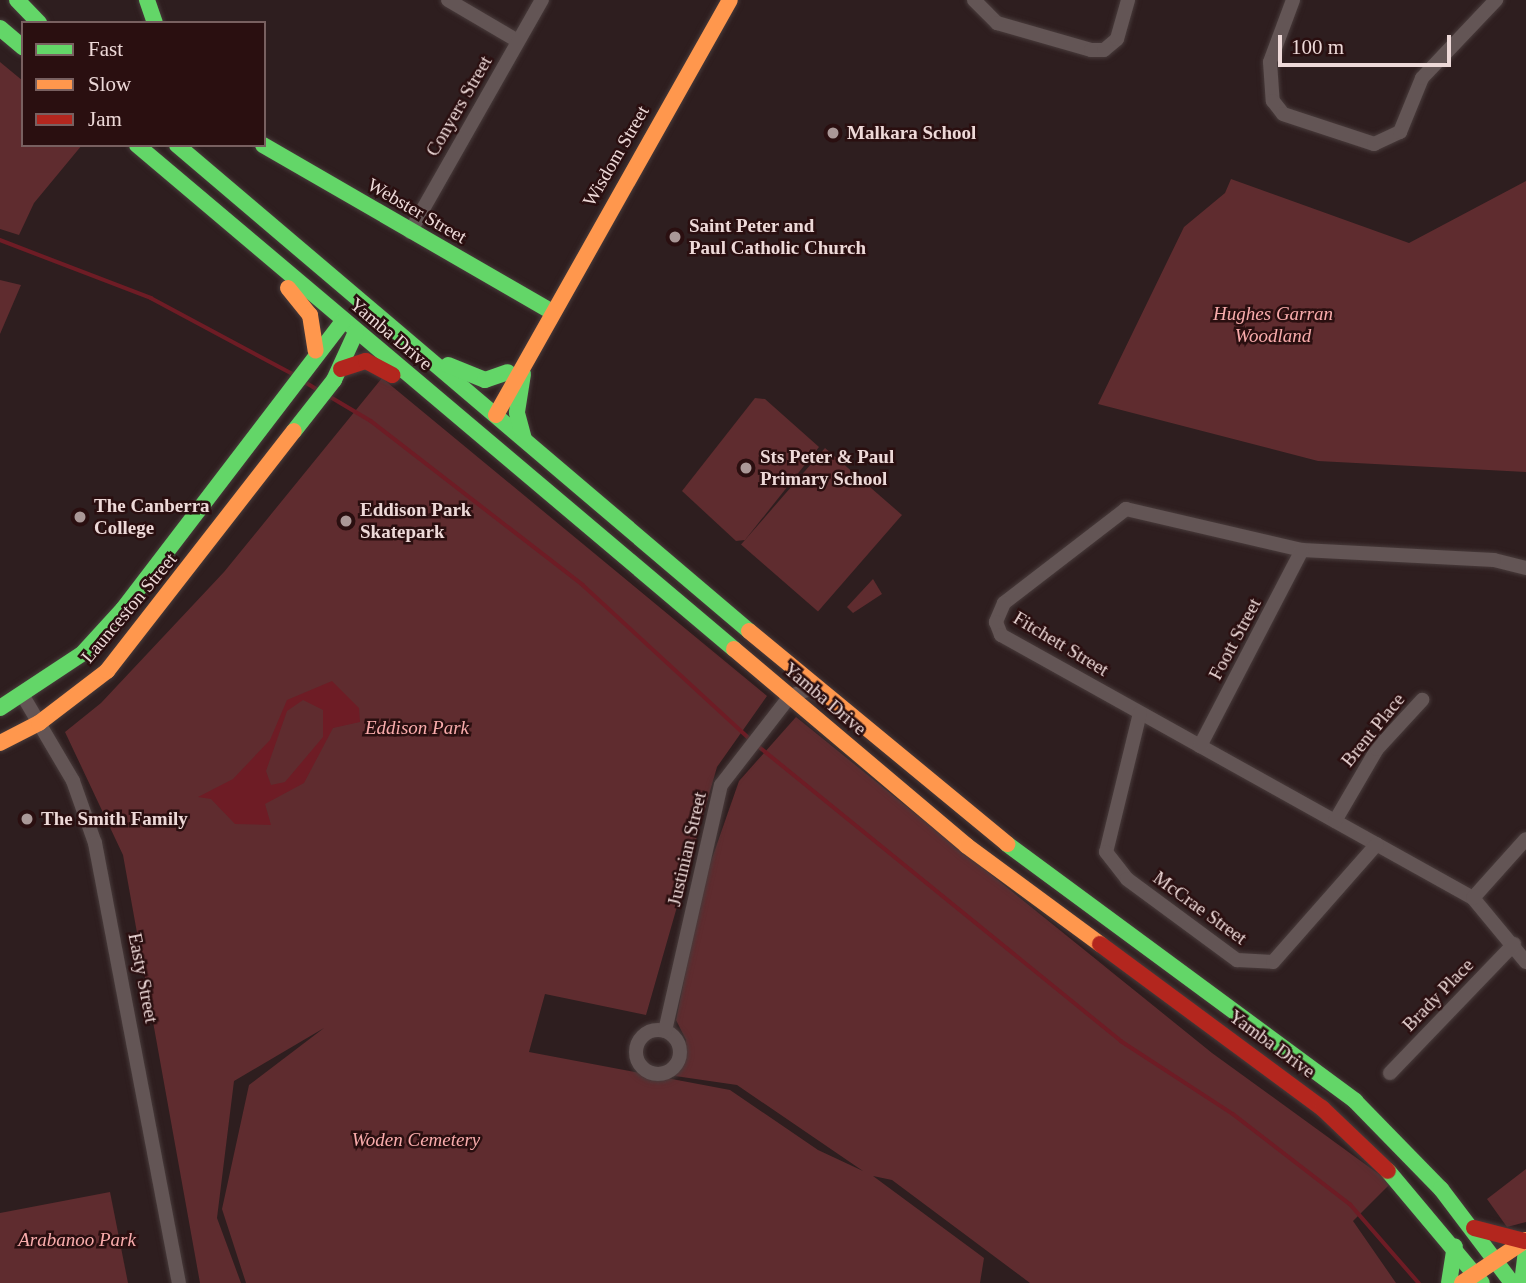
<!DOCTYPE html>
<html>
<head>
<meta charset="utf-8">
<style>
  body { margin:0 }
  #map { position:relative; width:1526px; height:1283px; overflow:hidden; background:#2e1e1f; font-family:"Times New Roman",serif }
  div>[style] { position:absolute }
  .green>* { inset:0; background:#5f2c2f; transform-origin:0 0 }
  .water>* { inset:0; background:#6e1c25 }
  .stream>* { height:3.5px; margin:-1.75px; padding:0 1.75px; transform-origin:1.75px; border-radius:1.75px; background:#6e1c25 }
  .roads { filter:drop-shadow(0 0 2px #483b3b) drop-shadow(0 0 2px #483b3b) }
  .street>* { height:14px; margin:-7px; padding:0 7px; transform-origin:7px; border-radius:7px; background:#635555 }
  .street>.ring { margin:-7px; padding:0; box-sizing:content-box; background:none; border:14px solid #635555; border-radius:50% }
  .fast>* { height:16px; margin:-8px; padding:0 8px; transform-origin:8px; border-radius:8px; background:#63d668 }
  .slow>* { height:16px; margin:-8px; padding:0 8px; transform-origin:8px; border-radius:8px; background:#ff974d }
  .jam>* { height:16px; margin:-8px; padding:0 8px; transform-origin:8px; border-radius:8px; background:#b3261e }
  .dots>* { width:19px; height:19px; translate:-50% -50%; box-sizing:border-box; border:4px solid #2a0f10; border-radius:50% }
  span { translate:-50% -50%; white-space:nowrap; text-align:center; line-height:1.15; -webkit-text-stroke:5px #2a0f10; paint-order:stroke }
  .street-label { font-size:19px; color:#edd9d8 }
  .poi-label { font-size:19px; color:#edd9d8; font-weight:700 }
  .left { translate:0 -50%; text-align:left }
  .park-label { font-size:19px; color:#f9acac; font-style:italic }
  .legend { position:absolute; left:21px; top:21px; width:245px; height:126px; box-sizing:border-box; background:#2a0f10; border:2px solid #786060; margin:0; padding:9px 12px; list-style:none; font-size:21px; color:#edd9d8 }
  .legend li { display:flex; align-items:center; gap:14px; height:35px }
  .legend b { width:35px; border:2px solid #786060 }
  .scale { position:absolute; left:1278px; top:35px; width:173px; height:32px; box-sizing:border-box; border:4px solid #edd9d8; border-top:0; padding-left:9px; font-size:21px; line-height:24px; white-space:nowrap; color:#edd9d8; -webkit-text-stroke:5px #2a0f10; paint-order:stroke }
</style>
</head>
<body>
<div id="map">
  <div class="green">
    <i style="clip-path:polygon(0 62px,23px 81px,23px 145px,82px 145px,34px 203px,19px 235px,0 229px)"></i>
    <i style="clip-path:polygon(1231px 179px,1409px 243px,1526px 181px,1526px 472px,1318px 461px,1098px 404px,1184px 227px,1225px 193px)"></i>
    <i style="clip-path:polygon(0 280px,21px 285px,0 334px)"></i>
    <i style="clip-path:polygon(382px 378px,767px 696px,717px 767px,646px 1015px,545px 994px,529px 1052px,730px 1090px,818px 1150px,863px 1171px,737px 1085px,675px 1076px,686px 1040px,676px 1020px,704px 881px,739px 781px,796px 717px,1212px 1053px,1391px 1183px,1353px 1221px,1396px 1283px,1030px 1283px,892px 1180px,873px 1176px,984px 1258px,980px 1283px,246px 1283px,222px 1209px,249px 1085px,324px 1028px,234px 1081px,217px 1218px,241px 1283px,200px 1283px,123px 855px,65px 732px,101px 703px,224px 572px)"></i>
    <i style="clip-path:polygon(755px 398px,765px 399px,819px 447px,745px 540px,736px 541px,682px 491px)"></i>
    <i style="left:825px;top:448px;width:102px;height:128px;rotate:41deg"></i>
    <i style="clip-path:polygon(873px 579px,882px 594px,853px 613px,847px 607px)"></i>
    <i style="clip-path:polygon(1526px 1169px,1526px 1222px,1507px 1227px,1487px 1199px)"></i>
    <i style="clip-path:polygon(110px 1192px,128px 1283px,0 1283px,0 1213px)"></i>
  </div>
  <div class="water">
    <i style="clip-path:polygon(evenodd,332px 681px,359px 708px,360px 722px,333px 728px,304px 783px,265px 804px,271px 825px,235px 824px,211px 799px,198px 797px,233px 779px,270px 740px,287px 700px,332px 681px,303px 700px,323px 710px,323px 737px,285px 782px,271px 785px,266px 771px,287px 711px,303px 700px)"></i>
  </div>
  <div class="stream">
    <i style="left:0;top:240px;width:162px;rotate:21deg"></i>
    <i style="left:151px;top:298px;width:161px;rotate:28.2deg"></i>
    <i style="left:305px;top:382px;width:17px;rotate:31deg"></i>
    <i style="left:329px;top:396px;width:49px;rotate:30.8deg"></i>
    <i style="left:371px;top:421px;width:268px;rotate:37.7deg"></i>
    <i style="left:583px;top:585px;width:229px;rotate:42.7deg"></i>
    <i style="left:757px;top:745px;width:469px;rotate:39.1deg"></i>
    <i style="left:1121px;top:1041px;width:134px;rotate:33.1deg"></i>
    <i style="left:1233px;top:1114px;width:148px;rotate:37.6deg"></i>
    <i style="left:1350px;top:1204px;width:105px;rotate:48.9deg"></i>
  </div>
  <div class="roads">
    <div class="street">
      <i style="left:448px;top:0;width:81px;rotate:30.4deg"></i>
      <i style="left:974px;top:0;width:33px;rotate:45deg"></i>
      <i style="left:997px;top:23px;width:98px;rotate:16deg"></i>
      <i style="left:1091px;top:50px;width:13px"></i>
      <i style="left:1104px;top:50px;width:17px;rotate:-40deg"></i>
      <i style="left:1117px;top:39px;width:41px;rotate:-74.2deg"></i>
      <i style="left:1293px;top:0;width:66px;rotate:110.4deg"></i>
      <i style="left:1270px;top:62px;width:39px;rotate:86deg"></i>
      <i style="left:1273px;top:101px;width:16px;rotate:52deg"></i>
      <i style="left:1283px;top:114px;width:96px;rotate:18.2deg"></i>
      <i style="left:1374px;top:144px;width:29px;rotate:-25deg"></i>
      <i style="left:1400px;top:132px;width:58px;rotate:-67.8deg"></i>
      <i style="left:1422px;top:78px;width:108px;rotate:-46.5deg"></i>
      <i style="left:410px;top:232px;width:267px;rotate:-60.4deg"></i>
      <i style="left:1526px;top:568px;width:33px;rotate:-166deg"></i>
      <i style="left:1494px;top:560px;width:192px;rotate:-177deg"></i>
      <i style="left:1302px;top:550px;width:181px;rotate:-166.9deg"></i>
      <i style="left:1126px;top:509px;width:154px;rotate:142.4deg"></i>
      <i style="left:1004px;top:603px;width:21px;rotate:113deg"></i>
      <i style="left:996px;top:622px;width:14px;rotate:69deg"></i>
      <i style="left:1001px;top:635px;width:540px;rotate:29.13deg"></i>
      <i style="left:1473px;top:898px;width:83px;rotate:50.4deg"></i>
      <i style="left:23px;top:696px;width:99px;rotate:59.5deg"></i>
      <i style="left:73px;top:781px;width:66px;rotate:70.5deg"></i>
      <i style="left:95px;top:843px;width:448px;rotate:79.2deg"></i>
      <i style="left:1140px;top:713px;width:143px;rotate:103.7deg"></i>
      <i style="left:1106px;top:852px;width:34px;rotate:52deg"></i>
      <i style="left:1127px;top:879px;width:137px;rotate:36.4deg"></i>
      <i style="left:1237px;top:960px;width:36px;rotate:3deg"></i>
      <i style="left:1273px;top:962px;width:157px;rotate:-48.6deg"></i>
      <i style="left:1200px;top:746px;width:221px;rotate:-62.5deg"></i>
      <i style="left:1335px;top:821px;width:83px;rotate:-59.7deg"></i>
      <i style="left:1377px;top:749px;width:67px;rotate:-47.4deg"></i>
      <i style="left:1473px;top:898px;width:79px;rotate:-48.1deg"></i>
      <i class="ring" style="left:636px;top:1030px;width:30px;height:30px"></i>
      <i style="left:665px;top:1031px;width:252px;rotate:-77.2deg"></i>
      <i style="left:721px;top:785px;width:113px;rotate:-52.2deg"></i>
      <i style="left:790px;top:696px;width:21px;rotate:-19deg"></i>
      <i style="left:810px;top:689px;width:11px;rotate:27deg"></i>
      <i style="left:1390px;top:1073px;width:179px;rotate:-46.1deg"></i>
    </div>
    <div class="fast">
      <i style="left:17px;top:0;width:32px;rotate:46deg"></i>
      <i style="left:147px;top:0;width:24px;rotate:71deg"></i>
      <i style="left:0;top:28px;width:30px;rotate:40deg"></i>
      <i style="left:137px;top:145px;width:781px;rotate:40.17deg"></i>
      <i style="left:177px;top:145px;width:751px;rotate:40.35deg"></i>
      <i style="left:263px;top:145px;width:332px;rotate:30deg"></i>
      <i style="left:448px;top:365px;width:40px;rotate:22deg"></i>
      <i style="left:485px;top:380px;width:24px;rotate:-19deg"></i>
      <i style="left:523px;top:374px;width:39px;rotate:99deg"></i>
      <i style="left:517px;top:413px;width:27px;rotate:75deg"></i>
      <i style="left:294px;top:431px;width:65px;rotate:-51.9deg"></i>
      <i style="left:334px;top:380px;width:53px;rotate:-65.4deg"></i>
      <i style="left:0;top:708px;width:100px;rotate:-33.5deg"></i>
      <i style="left:83px;top:653px;width:59px;rotate:-47.7deg"></i>
      <i style="left:123px;top:609px;width:362px;rotate:-52.6deg"></i>
      <i style="left:1007px;top:844px;width:433px;rotate:36.4deg"></i>
      <i style="left:1355px;top:1101px;width:123px;rotate:45.7deg"></i>
      <i style="left:1441px;top:1189px;width:118px;rotate:52.9deg"></i>
      <i style="left:1388px;top:1171px;width:146px;rotate:50deg"></i>
      <i style="left:1449px;top:1283px;width:37px;rotate:-81deg"></i>
      <i style="left:1522px;top:1283px;width:31px;rotate:-83deg"></i>
    </div>
    <div class="slow">
      <i style="left:288px;top:288px;width:35px;rotate:51deg"></i>
      <i style="left:310px;top:315px;width:36px;rotate:81deg"></i>
      <i style="left:496px;top:415px;width:476px;rotate:-60.6deg"></i>
      <i style="left:749px;top:631px;width:335px;rotate:39.5deg"></i>
      <i style="left:734px;top:649px;width:305px;rotate:40.2deg"></i>
      <i style="left:967px;top:846px;width:165px;rotate:36.4deg"></i>
      <i style="left:0;top:743px;width:44px;rotate:-27.1deg"></i>
      <i style="left:39px;top:723px;width:86px;rotate:-37.4deg"></i>
      <i style="left:107px;top:671px;width:304px;rotate:-52.1deg"></i>
      <i style="left:1462px;top:1283px;width:77px;rotate:-33.9deg"></i>
    </div>
    <div class="jam">
      <i style="left:341px;top:369px;width:26px;rotate:-18deg"></i>
      <i style="left:366px;top:361px;width:30px;rotate:28deg"></i>
      <i style="left:1100px;top:944px;width:276px;rotate:36.5deg"></i>
      <i style="left:1322px;top:1108px;width:91px;rotate:43.7deg"></i>
      <i style="left:1474px;top:1228px;width:52px;rotate:14.6deg"></i>
    </div>
  </div>
  <div class="dots">
    <i style="left:833px;top:133px;background:#aa9897"></i>
    <i style="left:675px;top:237px;background:#aa9897"></i>
    <i style="left:746px;top:468px;background:#aa9897"></i>
    <i style="left:80px;top:517px;background:#aa9897"></i>
    <i style="left:346px;top:521px;background:#aa9897"></i>
    <i style="left:27px;top:819px;background:#aa9897"></i>
  </div>
  <div class="street-label">
    <span style="left:459px;top:106px;rotate:-60deg">Conyers Street</span>
    <span style="left:616px;top:156px;rotate:-60deg">Wisdom Street</span>
    <span style="left:417px;top:211px;rotate:30deg">Webster Street</span>
    <span style="left:391px;top:334px;rotate:40deg">Yamba Drive</span>
    <span style="left:129px;top:608px;rotate:-50deg">Launceston Street</span>
    <span style="left:1235px;top:639px;rotate:-62deg">Foott Street</span>
    <span style="left:1061px;top:644px;rotate:31deg">Fitchett Street</span>
    <span style="left:825px;top:699px;rotate:40deg">Yamba Drive</span>
    <span style="left:1373px;top:730px;rotate:-51deg">Brent Place</span>
    <span style="left:687px;top:849px;rotate:-77deg">Justinian Street</span>
    <span style="left:1200px;top:908px;rotate:36deg">McCrae Street</span>
    <span style="left:143px;top:978px;rotate:79deg">Easty Street</span>
    <span style="left:1438px;top:995px;rotate:-46deg">Brady Place</span>
    <span style="left:1272px;top:1044px;rotate:36deg">Yamba Drive</span>
  </div>
  <div class="poi-label">
    <span class="left" style="left:847px;top:133px">Malkara School</span>
    <span class="left" style="left:689px;top:237px">Saint Peter and<br>Paul Catholic Church</span>
    <span class="left" style="left:760px;top:468px">Sts Peter &amp; Paul<br>Primary School</span>
    <span class="left" style="left:94px;top:517px">The Canberra<br>College</span>
    <span class="left" style="left:360px;top:521px">Eddison Park<br>Skatepark</span>
    <span class="left" style="left:41px;top:819px">The Smith Family</span>
  </div>
  <div class="park-label">
    <span style="left:1273px;top:325px">Hughes Garran<br>Woodland</span>
    <span style="left:417px;top:728px">Eddison Park</span>
    <span style="left:416px;top:1140px">Woden Cemetery</span>
    <span style="left:77px;top:1240px">Arabanoo Park</span>
  </div>
  <ul class="legend">
  <li><b style="height:9px;background:#63d668"></b>Fast</li>
  <li><b style="height:9px;background:#ff974d"></b>Slow</li>
  <li><b style="height:9px;background:#b3261e"></b>Jam</li>
  </ul>
  <div class="scale">100 m</div>
</div>
</body>
</html>
